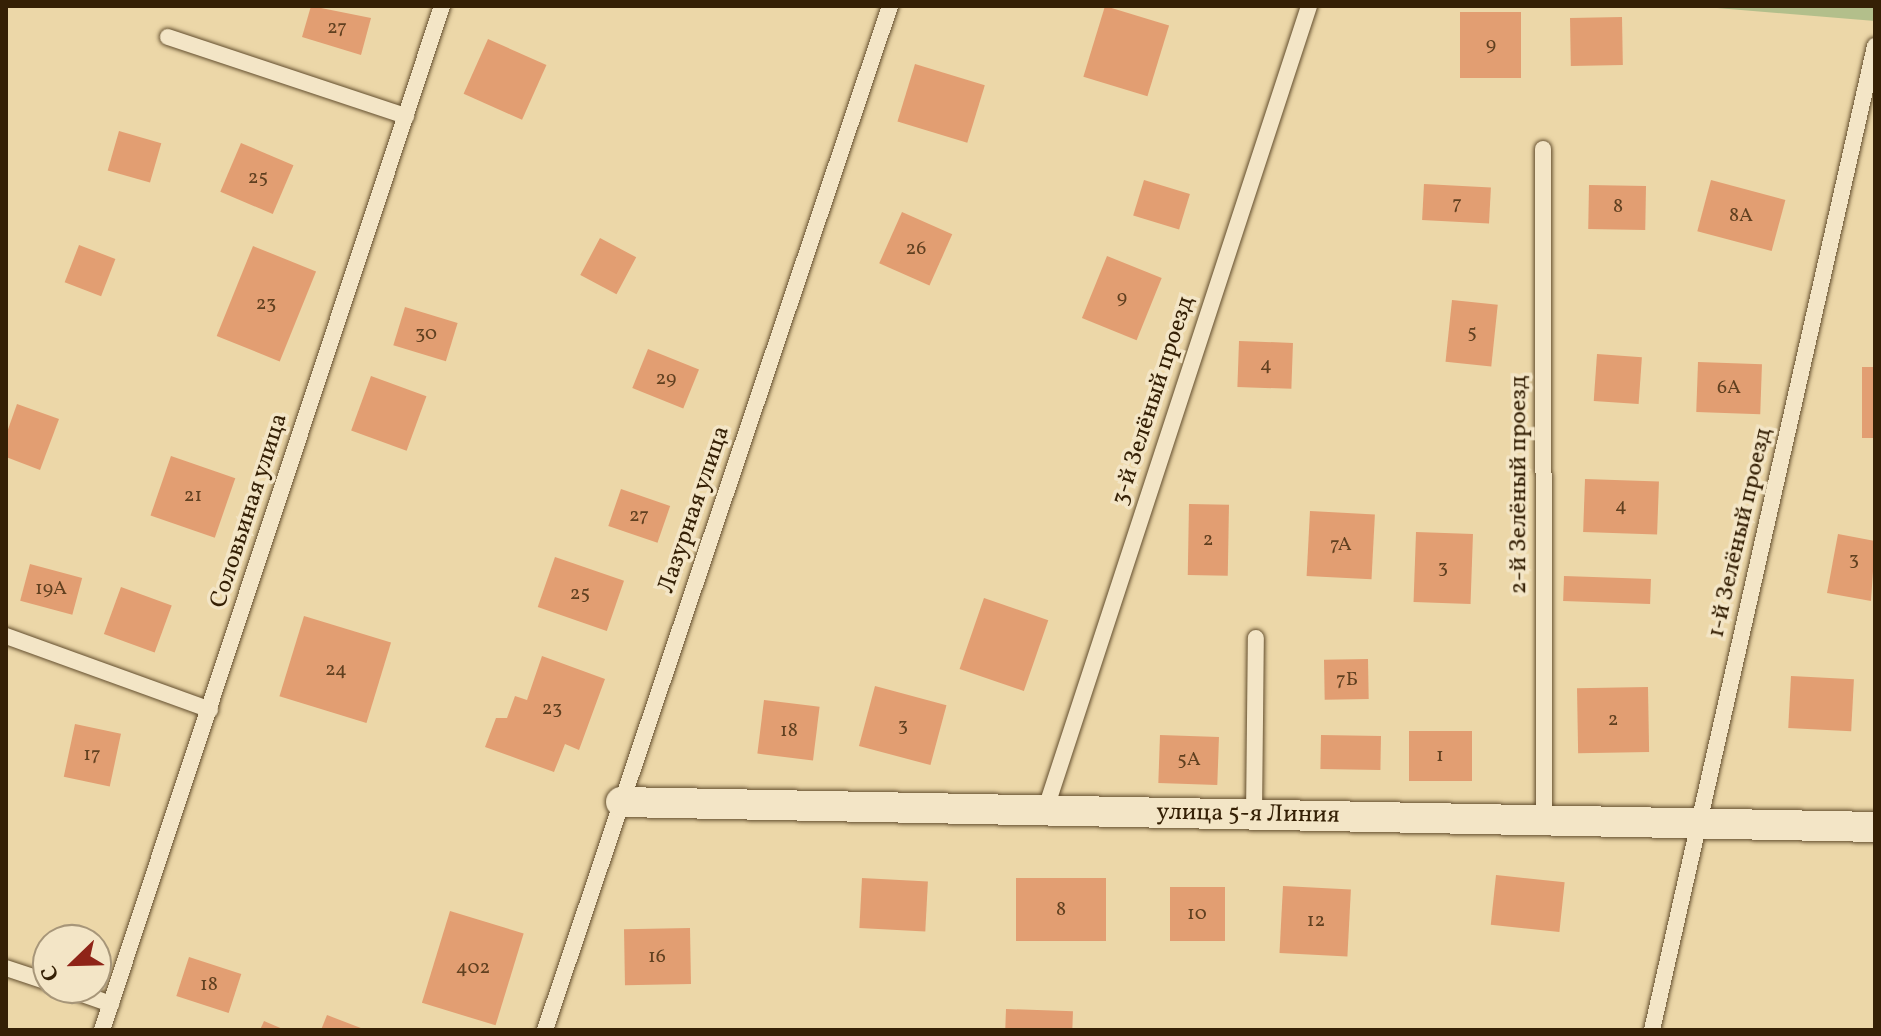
<!DOCTYPE html>
<html>
<head>
<meta charset="utf-8">
<style>
  body { margin:0 }
  #map { position:relative; width:1881px; height:1036px; overflow:hidden; background:#ecd7a8; font-family:Vollkorn,serif }
  div>[style] { position:absolute }
  .green>* { inset:0; background:#b3bf8b }
  .building>* { inset:0; background:#e29e72; transform-origin:0 0 }
  .roads { filter:drop-shadow(0 0 2px #634e2e) drop-shadow(0 0 2px #634e2e) }
  .lane>* { height:16px; margin:-8px; padding:0 8px; transform-origin:8px; border-radius:8px; background:#f3e5c6 }
  .street>* { height:30px; margin:-15px; padding:0 15px; transform-origin:15px; border-radius:15px; background:#f3e5c6 }
  span { translate:-50% -50%; white-space:nowrap; text-align:center; line-height:1.15; -webkit-text-stroke:7px #f3e5c6; paint-order:stroke }
  .number-label { font-size:20px; color:#604020 }
  .number-label span { -webkit-text-stroke-width:0 }
  .street-label { font-size:24px; color:#352005 }
  .frame { position:absolute; inset:0; border:8px solid #352005; pointer-events:none }
  .north { position:absolute; left:32px; top:924px; width:80px; height:80px; box-sizing:border-box; background:#f3e5c6; border:2px solid #a79679; border-radius:50%; rotate:247deg; font-size:22px; font-weight:700; line-height:32px; text-align:center; color:#352005 }
  .north::after { content:''; display:block; margin:auto; width:28px; height:36px; background:#8f2418; clip-path:polygon(50% 0,100% 100%,50% 72%,0 100%) }
</style>
</head>
<body>
<div id="map">
  <div class="green">
    <i style="clip-path:polygon(1693px 6px,1875px 6px,1875px 21px)"></i>
  </div>
  <div class="building">
    <i style="clip-path:polygon(311px 6px,371px 18px,361px 55px,302px 37px)"></i>
    <i style="left:1105px;top:6px;width:67px;height:74px;rotate:17deg"></i>
    <i style="left:1460px;top:12px;width:61px;height:66px"></i>
    <i style="left:1622px;top:17px;width:48px;height:52px;rotate:89deg"></i>
    <i style="left:488px;top:39px;width:64px;height:60px;rotate:24deg"></i>
    <i style="left:915px;top:64px;width:73px;height:60px;rotate:17deg"></i>
    <i style="left:119px;top:131px;width:44px;height:41px;rotate:16deg"></i>
    <i style="left:241px;top:143px;width:57px;height:53px;rotate:23deg"></i>
    <i style="left:1144px;top:180px;width:48px;height:37px;rotate:17deg"></i>
    <i style="left:1711px;top:180px;width:77px;height:53px;rotate:15deg"></i>
    <i style="left:1424px;top:184px;width:67px;height:36px;rotate:3deg"></i>
    <i style="left:1589px;top:185px;width:57px;height:44px;rotate:1deg"></i>
    <i style="left:902px;top:212px;width:55px;height:56px;rotate:24deg"></i>
    <i style="left:600px;top:238px;width:41px;height:42px;rotate:28deg"></i>
    <i style="left:79px;top:245px;width:39px;height:40px;rotate:21deg"></i>
    <i style="left:253px;top:246px;width:68px;height:97px;rotate:22deg"></i>
    <i style="left:1107px;top:256px;width:59px;height:67px;rotate:22deg"></i>
    <i style="left:1452px;top:300px;width:46px;height:62px;rotate:6deg"></i>
    <i style="left:405px;top:307px;width:55px;height:40px;rotate:17deg"></i>
    <i style="left:1239px;top:341px;width:54px;height:46px;rotate:2deg"></i>
    <i style="left:648px;top:349px;width:55px;height:42px;rotate:22deg"></i>
    <i style="left:1597px;top:354px;width:45px;height:47px;rotate:4deg"></i>
    <i style="left:1698px;top:362px;width:64px;height:50px;rotate:2deg"></i>
    <i style="left:1875px;top:367px;width:71px;height:13px;rotate:90deg"></i>
    <i style="left:371px;top:376px;width:59px;height:58px;rotate:20deg"></i>
    <i style="clip-path:polygon(17px 404px,59px 419px,40px 470px,6px 457px,6px 435px)"></i>
    <i style="left:171px;top:456px;width:68px;height:63px;rotate:19deg"></i>
    <i style="left:1585px;top:479px;width:74px;height:53px;rotate:2deg"></i>
    <i style="left:621px;top:489px;width:52px;height:39px;rotate:19deg"></i>
    <i style="left:1189px;top:504px;width:40px;height:71px;rotate:1deg"></i>
    <i style="left:1310px;top:511px;width:65px;height:65px;rotate:3deg"></i>
    <i style="left:1416px;top:532px;width:57px;height:70px;rotate:2deg"></i>
    <i style="clip-path:polygon(1838px 534px,1875px 541px,1871px 601px,1827px 593px)"></i>
    <i style="left:555px;top:557px;width:73px;height:53px;rotate:19deg"></i>
    <i style="left:30px;top:564px;width:54px;height:38px;rotate:15deg"></i>
    <i style="left:1564px;top:576px;width:87px;height:25px;rotate:2deg"></i>
    <i style="left:121px;top:587px;width:54px;height:50px;rotate:20deg"></i>
    <i style="left:984px;top:598px;width:68px;height:75px;rotate:19deg"></i>
    <i style="left:304px;top:616px;width:91px;height:84px;rotate:17deg"></i>
    <i style="clip-path:polygon(542px 656px,605px 679px,579px 750px,565px 744px,554px 772px,485px 747px,496px 718px,507px 718px,515px 696px,527px 700px)"></i>
    <i style="left:1368px;top:659px;width:40px;height:44px;rotate:89deg"></i>
    <i style="left:1791px;top:676px;width:63px;height:52px;rotate:3deg"></i>
    <i style="left:875px;top:686px;width:74px;height:62px;rotate:15deg"></i>
    <i style="left:1648px;top:687px;width:65px;height:71px;rotate:89deg"></i>
    <i style="left:764px;top:700px;width:56px;height:54px;rotate:7deg"></i>
    <i style="left:75px;top:724px;width:47px;height:54px;rotate:12deg"></i>
    <i style="left:1409px;top:731px;width:63px;height:50px"></i>
    <i style="left:1160px;top:735px;width:59px;height:48px;rotate:2deg"></i>
    <i style="left:1321px;top:735px;width:60px;height:34px;rotate:1deg"></i>
    <i style="left:1496px;top:875px;width:69px;height:50px;rotate:6deg"></i>
    <i style="left:862px;top:878px;width:66px;height:50px;rotate:3deg"></i>
    <i style="left:1016px;top:878px;width:90px;height:63px"></i>
    <i style="left:1283px;top:886px;width:68px;height:67px;rotate:3deg"></i>
    <i style="left:1170px;top:887px;width:55px;height:54px"></i>
    <i style="left:450px;top:911px;width:77px;height:96px;rotate:17deg"></i>
    <i style="left:690px;top:928px;width:56px;height:66px;rotate:89deg"></i>
    <i style="left:189px;top:957px;width:55px;height:41px;rotate:18deg"></i>
    <i style="left:1006px;top:1009px;width:67px;height:21px;rotate:2deg"></i>
    <i style="clip-path:polygon(327px 1015px,366px 1030px,321px 1030px)"></i>
    <i style="clip-path:polygon(264px 1021px,285px 1030px,260px 1030px)"></i>
  </div>
  <div class="roads">
    <div class="lane">
      <i style="left:168px;top:37px;width:251px;rotate:18.4deg"></i>
      <i style="left:1543px;top:149px;width:672px;rotate:89.91deg"></i>
      <i style="left:6px;top:636px;width:217px;rotate:19.9deg"></i>
      <i style="left:1045px;top:811px;width:847px;rotate:-71.84deg"></i>
      <i style="left:1254px;top:815px;width:177px;rotate:-89.4deg"></i>
      <i style="left:6px;top:968px;width:44px;rotate:18.4deg"></i>
      <i style="left:65px;top:988px;width:49px;rotate:19.2deg"></i>
      <i style="left:102px;top:1030px;width:1079px;rotate:-71.63deg"></i>
      <i style="left:545px;top:1030px;width:1081px;rotate:-71.38deg"></i>
      <i style="left:1652px;top:1030px;width:1009px;rotate:-77.23deg"></i>
    </div>
    <div class="street">
      <i style="left:621px;top:802px;width:1254px;rotate:1.14deg"></i>
    </div>
  </div>
  <div class="number-label">
    <span style="left:337px;top:28px">27</span>
    <span style="left:1491px;top:45px">9</span>
    <span style="left:258px;top:178px">25</span>
    <span style="left:1457px;top:204px">7</span>
    <span style="left:1618px;top:207px">8</span>
    <span style="left:1741px;top:216px">8А</span>
    <span style="left:916px;top:249px">26</span>
    <span style="left:1122px;top:298px">9</span>
    <span style="left:266px;top:304px">23</span>
    <span style="left:1472px;top:333px">5</span>
    <span style="left:426px;top:334px">30</span>
    <span style="left:1266px;top:365px">4</span>
    <span style="left:666px;top:379px">29</span>
    <span style="left:1729px;top:388px">6А</span>
    <span style="left:193px;top:496px">21</span>
    <span style="left:1621px;top:506px">4</span>
    <span style="left:639px;top:516px">27</span>
    <span style="left:1208px;top:540px">2</span>
    <span style="left:1341px;top:545px">7А</span>
    <span style="left:1854px;top:560px">3</span>
    <span style="left:1443px;top:568px">3</span>
    <span style="left:51px;top:589px">19А</span>
    <span style="left:580px;top:594px">25</span>
    <span style="left:336px;top:670px">24</span>
    <span style="left:1347px;top:680px">7Б</span>
    <span style="left:552px;top:709px">23</span>
    <span style="left:1613px;top:720px">2</span>
    <span style="left:903px;top:726px">3</span>
    <span style="left:789px;top:731px">18</span>
    <span style="left:92px;top:755px">17</span>
    <span style="left:1440px;top:756px">1</span>
    <span style="left:1189px;top:760px">5А</span>
    <span style="left:1061px;top:910px">8</span>
    <span style="left:1197px;top:914px">10</span>
    <span style="left:1316px;top:921px">12</span>
    <span style="left:657px;top:957px">16</span>
    <span style="left:473px;top:968px">402</span>
    <span style="left:209px;top:985px">18</span>
  </div>
  <div class="street-label">
    <span style="left:1154px;top:401px;rotate:-72deg">3-й Зелёный проезд</span>
    <span style="left:1520px;top:485px;rotate:-90deg">2-й Зелёный проезд</span>
    <span style="left:695px;top:510px;rotate:-71deg">Лазурная улица</span>
    <span style="left:250px;top:511px;rotate:-72deg">Соловьиная улица</span>
    <span style="left:1741px;top:533px;rotate:-77deg">1-й Зелёный проезд</span>
    <span style="left:1248px;top:815px;rotate:1deg">улица 5-я Линия</span>
  </div>
  <div class="frame"></div>
  <div class="north">С</div>
</div>
</body>
</html>
